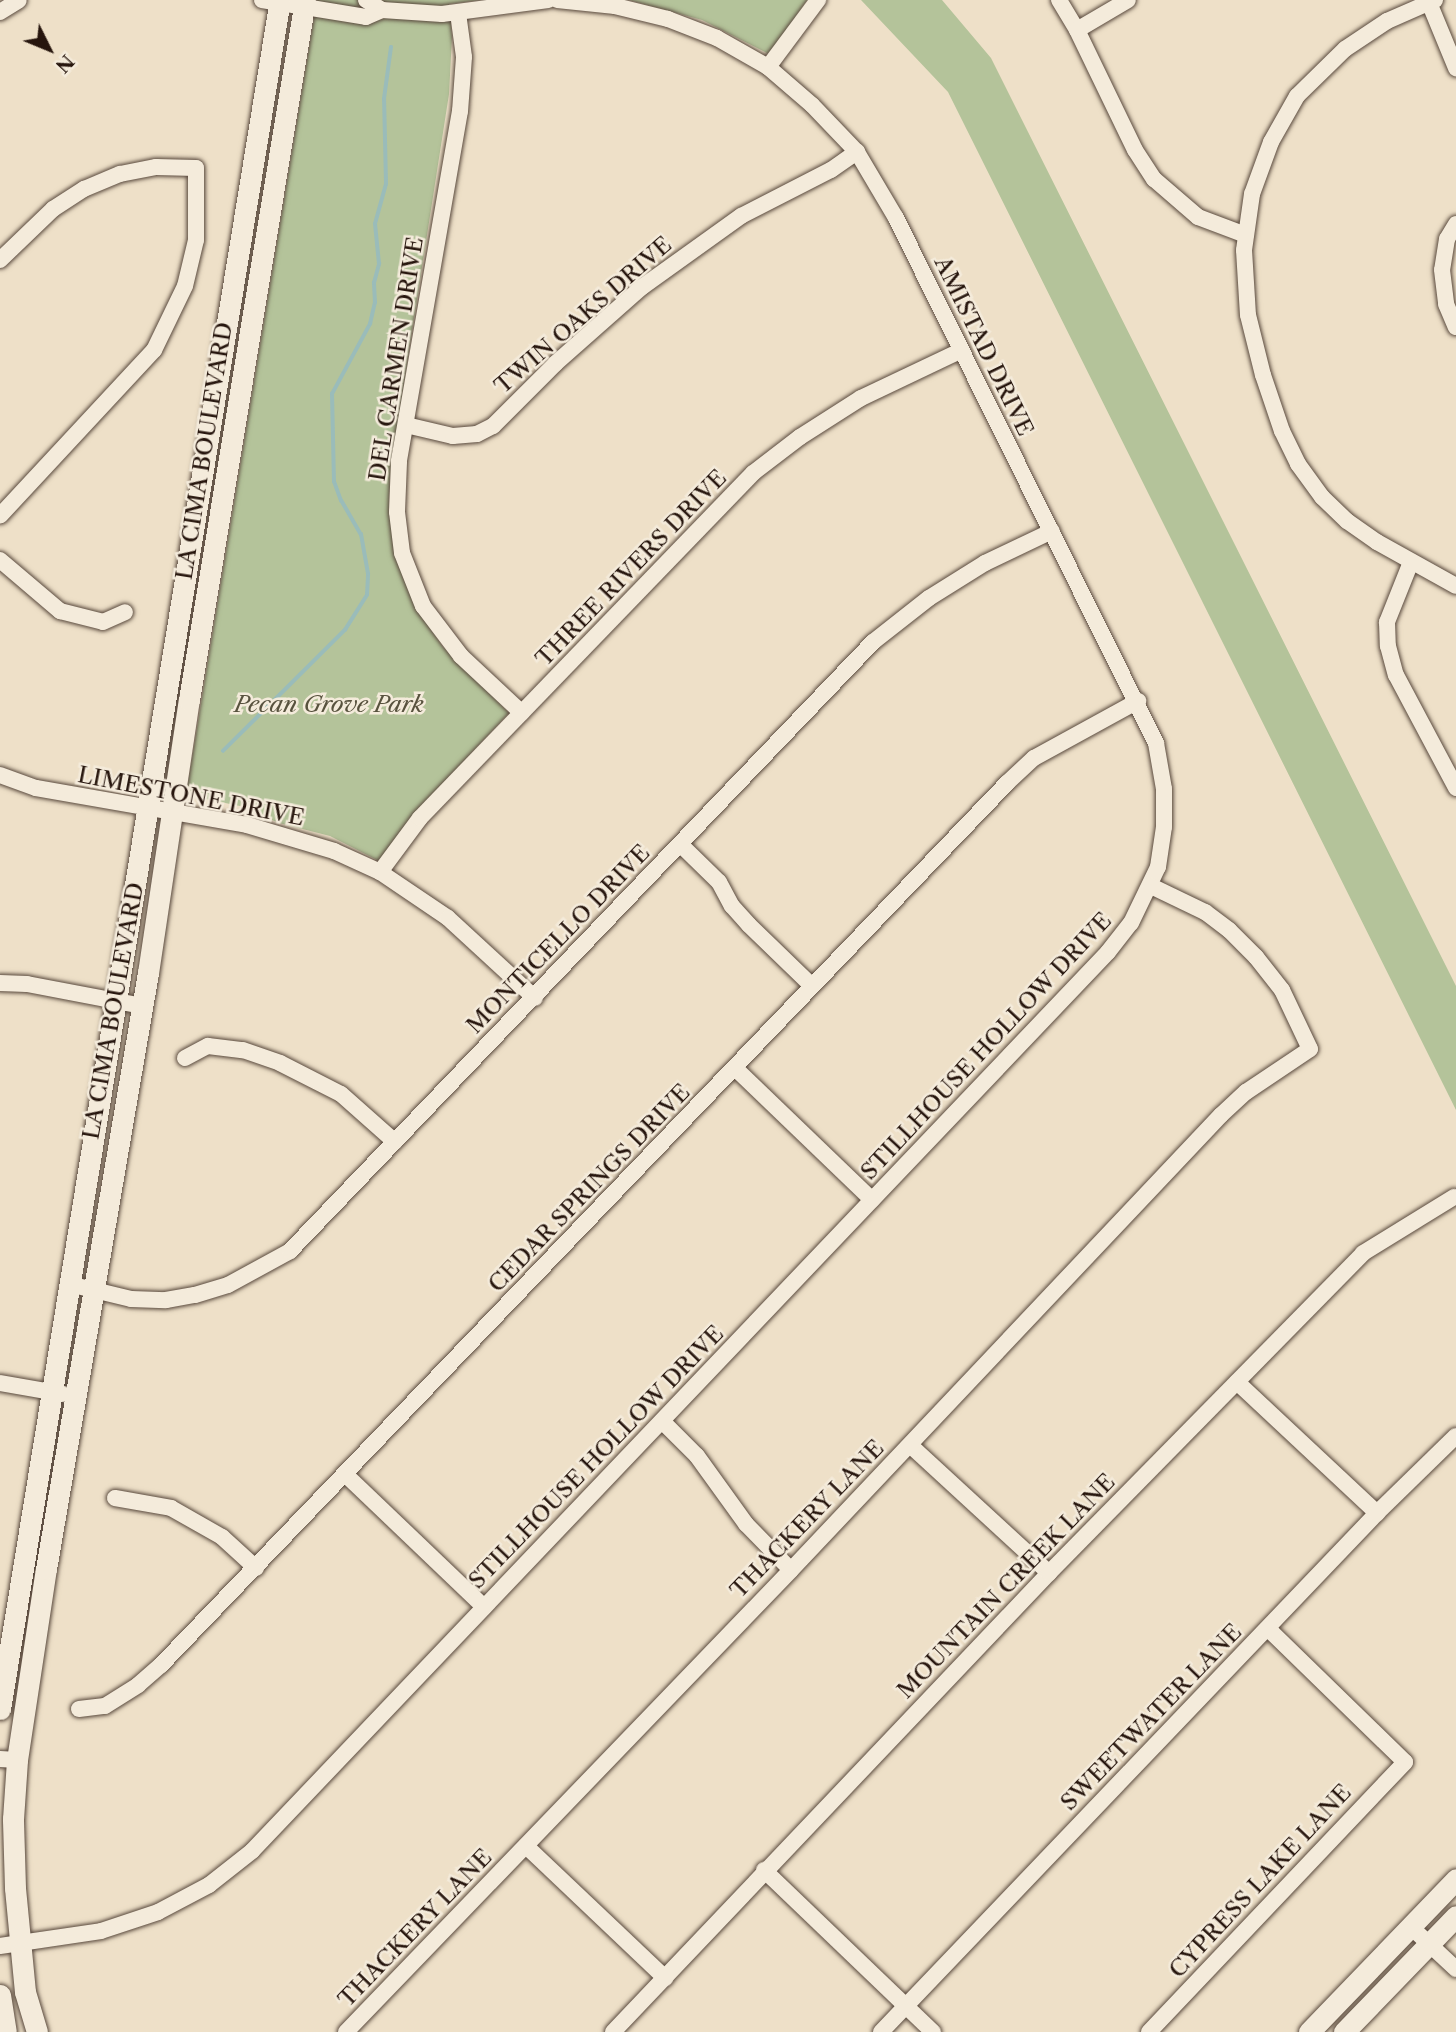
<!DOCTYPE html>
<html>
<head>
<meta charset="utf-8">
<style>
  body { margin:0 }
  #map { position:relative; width:1456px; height:2032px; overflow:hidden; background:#eee0c8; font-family:"Libre Caslon Text",serif }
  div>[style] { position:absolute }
  .green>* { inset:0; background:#b4c39a }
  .stream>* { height:3.5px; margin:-1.75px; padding:0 1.75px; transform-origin:1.75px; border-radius:1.75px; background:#9abcba }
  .roads { filter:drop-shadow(0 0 2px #58483c) drop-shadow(0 0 2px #58483c) }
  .street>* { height:16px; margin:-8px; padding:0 8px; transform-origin:8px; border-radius:8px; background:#f4ebdb }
  .secondary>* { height:21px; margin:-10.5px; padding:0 10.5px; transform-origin:10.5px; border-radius:10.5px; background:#f4ebdb }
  span { translate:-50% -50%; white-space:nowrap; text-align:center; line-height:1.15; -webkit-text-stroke:5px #f4ebdb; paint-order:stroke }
  .street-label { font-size:23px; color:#26150d }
  .park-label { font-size:23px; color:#58523e; font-style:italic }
  .north { position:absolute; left:14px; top:14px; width:70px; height:70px; -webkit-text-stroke:5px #f4ebdb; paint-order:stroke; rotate:133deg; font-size:19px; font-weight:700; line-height:28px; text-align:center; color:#26150d }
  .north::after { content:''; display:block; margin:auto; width:24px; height:32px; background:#26150d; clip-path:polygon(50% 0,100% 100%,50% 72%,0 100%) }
</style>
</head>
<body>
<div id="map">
  <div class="green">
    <i style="clip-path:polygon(317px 0,481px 0,449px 4px,452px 37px,449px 94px,391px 466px,389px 506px,399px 565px,422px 617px,443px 647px,509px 713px,410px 818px,379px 861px,330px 836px,279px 823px,240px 806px,186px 795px)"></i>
    <i style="clip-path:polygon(629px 0,807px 0,769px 54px,702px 20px)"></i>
    <i style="clip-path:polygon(861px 0,942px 0,991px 58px,1456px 986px,1456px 1110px,948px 92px)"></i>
  </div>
  <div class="stream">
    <i style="left:223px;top:751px;width:172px;rotate:-44.8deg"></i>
    <i style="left:345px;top:630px;width:41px;rotate:-57.8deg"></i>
    <i style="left:367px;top:595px;width:21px;rotate:-87deg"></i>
    <i style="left:368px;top:574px;width:40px;rotate:-100deg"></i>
    <i style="left:361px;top:535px;width:39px;rotate:-120deg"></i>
    <i style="left:341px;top:501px;width:20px;rotate:-110deg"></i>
    <i style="left:334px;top:482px;width:88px;rotate:-91.3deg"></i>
    <i style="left:332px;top:394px;width:80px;rotate:-61.5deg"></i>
    <i style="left:370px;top:324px;width:22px;rotate:-77deg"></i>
    <i style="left:375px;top:303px;width:20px;rotate:-93deg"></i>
    <i style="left:374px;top:283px;width:20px;rotate:-75deg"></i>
    <i style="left:379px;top:264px;width:40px;rotate:-95.7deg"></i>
    <i style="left:375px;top:224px;width:41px;rotate:-74.6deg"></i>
    <i style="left:386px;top:184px;width:85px;rotate:-91.3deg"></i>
    <i style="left:384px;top:99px;width:52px;rotate:-82.3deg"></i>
  </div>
  <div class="roads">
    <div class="street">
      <i style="left:262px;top:0;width:105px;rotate:9.3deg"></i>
      <i style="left:366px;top:17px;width:17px;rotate:-24deg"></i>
      <i style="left:366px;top:0;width:19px;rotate:32deg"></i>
      <i style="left:382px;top:10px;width:60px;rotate:3.8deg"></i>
      <i style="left:442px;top:14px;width:107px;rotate:-7.5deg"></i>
      <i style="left:1059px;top:0;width:35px;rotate:59deg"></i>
      <i style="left:1077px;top:30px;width:133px;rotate:64.2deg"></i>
      <i style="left:1135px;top:150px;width:35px;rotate:57deg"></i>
      <i style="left:1154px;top:179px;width:58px;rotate:40.8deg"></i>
      <i style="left:1198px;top:217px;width:51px;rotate:20.6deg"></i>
      <i style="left:1428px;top:0;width:74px;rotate:67.6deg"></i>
      <i style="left:1435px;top:0;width:52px;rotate:156.4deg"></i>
      <i style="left:1387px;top:21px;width:50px;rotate:146.3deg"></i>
      <i style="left:1345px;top:49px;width:67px;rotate:135.6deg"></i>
      <i style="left:1297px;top:96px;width:53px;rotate:119.5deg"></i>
      <i style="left:1271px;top:142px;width:55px;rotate:110.1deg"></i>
      <i style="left:1252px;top:194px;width:57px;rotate:98.1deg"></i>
      <i style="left:1244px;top:250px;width:65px;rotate:86.5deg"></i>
      <i style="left:1248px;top:315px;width:62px;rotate:76deg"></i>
      <i style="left:1263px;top:375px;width:59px;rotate:71.3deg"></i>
      <i style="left:1282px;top:431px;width:37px;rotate:64deg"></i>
      <i style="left:1298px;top:464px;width:41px;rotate:54deg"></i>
      <i style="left:1322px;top:497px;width:35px;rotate:44deg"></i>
      <i style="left:1347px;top:521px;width:37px;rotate:35deg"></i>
      <i style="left:1377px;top:542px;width:90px;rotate:29.1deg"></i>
      <i style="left:0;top:12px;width:22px;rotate:-32deg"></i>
      <i style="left:458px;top:13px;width:44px;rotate:82.2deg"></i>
      <i style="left:464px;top:57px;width:54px;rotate:94.2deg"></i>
      <i style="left:460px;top:111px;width:356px;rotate:99.9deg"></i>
      <i style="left:399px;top:462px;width:50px;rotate:92.3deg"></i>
      <i style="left:397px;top:512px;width:41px;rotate:83deg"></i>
      <i style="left:402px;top:553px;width:57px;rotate:68.4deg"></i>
      <i style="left:423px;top:606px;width:63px;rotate:52.8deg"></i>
      <i style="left:461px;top:656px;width:83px;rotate:43.1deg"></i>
      <i style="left:1077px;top:30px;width:59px;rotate:-30.5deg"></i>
      <i style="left:768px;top:67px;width:84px;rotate:-53.3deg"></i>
      <i style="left:1456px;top:224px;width:17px;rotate:121deg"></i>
      <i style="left:1447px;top:239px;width:31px;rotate:99deg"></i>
      <i style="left:1442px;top:270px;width:34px;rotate:83deg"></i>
      <i style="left:1446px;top:304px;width:25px;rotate:67deg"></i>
      <i style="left:0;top:260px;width:74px;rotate:-43.9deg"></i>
      <i style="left:53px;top:209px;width:37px;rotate:-33deg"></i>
      <i style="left:84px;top:189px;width:39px;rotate:-23deg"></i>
      <i style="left:120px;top:174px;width:37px;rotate:-11deg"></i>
      <i style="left:156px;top:167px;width:40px;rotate:1.4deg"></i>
      <i style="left:196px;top:168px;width:72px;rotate:90deg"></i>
      <i style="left:196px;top:240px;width:47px;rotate:103.4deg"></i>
      <i style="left:185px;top:286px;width:71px;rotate:115.8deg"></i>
      <i style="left:154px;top:350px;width:226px;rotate:132.9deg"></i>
      <i style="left:406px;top:425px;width:48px;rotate:13.2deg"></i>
      <i style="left:453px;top:436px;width:24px;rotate:-5deg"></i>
      <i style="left:477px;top:434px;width:18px;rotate:-27deg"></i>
      <i style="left:493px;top:426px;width:89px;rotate:-45deg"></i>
      <i style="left:556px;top:363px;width:115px;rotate:-41.5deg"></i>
      <i style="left:642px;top:287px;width:122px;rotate:-35.6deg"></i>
      <i style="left:741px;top:216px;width:101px;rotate:-27.1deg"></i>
      <i style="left:831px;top:170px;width:32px;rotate:-35deg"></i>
      <i style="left:0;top:560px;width:79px;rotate:40.4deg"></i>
      <i style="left:60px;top:611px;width:44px;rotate:14.3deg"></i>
      <i style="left:103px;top:622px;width:24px;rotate:-24deg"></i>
      <i style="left:1411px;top:562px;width:65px;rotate:111.8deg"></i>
      <i style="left:1387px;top:622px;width:24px;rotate:88deg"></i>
      <i style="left:1388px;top:646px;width:30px;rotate:75deg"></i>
      <i style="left:1396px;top:675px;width:128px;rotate:62deg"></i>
      <i style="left:0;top:775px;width:38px;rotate:20deg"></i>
      <i style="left:36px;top:788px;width:214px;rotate:9.9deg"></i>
      <i style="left:247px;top:825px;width:91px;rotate:16.6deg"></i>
      <i style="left:334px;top:851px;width:51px;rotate:24.5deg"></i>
      <i style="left:380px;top:872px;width:82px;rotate:34.1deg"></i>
      <i style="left:448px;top:918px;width:118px;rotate:42.6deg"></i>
      <i style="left:680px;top:844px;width:54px;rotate:44.3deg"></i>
      <i style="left:719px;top:882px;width:27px;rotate:62deg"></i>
      <i style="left:732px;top:906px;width:25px;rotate:48deg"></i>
      <i style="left:749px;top:925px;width:86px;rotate:44.1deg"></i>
      <i style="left:380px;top:872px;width:67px;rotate:-53.5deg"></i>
      <i style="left:420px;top:818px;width:479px;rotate:-46deg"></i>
      <i style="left:753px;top:473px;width:59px;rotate:-37.5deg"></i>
      <i style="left:800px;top:437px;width:72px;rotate:-32.6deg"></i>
      <i style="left:861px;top:398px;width:110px;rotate:-25.4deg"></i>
      <i style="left:0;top:983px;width:27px;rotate:2deg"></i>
      <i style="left:27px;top:984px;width:117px;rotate:10.8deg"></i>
      <i style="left:185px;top:1058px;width:26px;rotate:-28deg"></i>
      <i style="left:208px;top:1046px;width:35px;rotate:7deg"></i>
      <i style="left:243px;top:1050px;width:39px;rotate:19deg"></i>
      <i style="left:280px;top:1063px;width:68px;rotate:26.9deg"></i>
      <i style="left:341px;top:1094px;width:72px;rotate:41.6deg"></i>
      <i style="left:735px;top:1068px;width:190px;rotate:43.9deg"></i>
      <i style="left:69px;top:1284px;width:64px;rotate:13.6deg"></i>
      <i style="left:131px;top:1299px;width:35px;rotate:2deg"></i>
      <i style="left:166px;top:1300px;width:29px;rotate:-10deg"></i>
      <i style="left:195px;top:1295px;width:34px;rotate:-17deg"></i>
      <i style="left:228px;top:1285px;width:71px;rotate:-28.7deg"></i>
      <i style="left:290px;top:1251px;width:843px;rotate:-46.25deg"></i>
      <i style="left:873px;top:642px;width:71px;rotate:-38.2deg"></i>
      <i style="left:929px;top:598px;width:66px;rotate:-32deg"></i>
      <i style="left:985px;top:563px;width:74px;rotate:-25.5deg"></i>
      <i style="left:1237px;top:1382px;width:192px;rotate:43.1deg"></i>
      <i style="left:0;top:1383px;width:64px;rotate:9.9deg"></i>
      <i style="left:662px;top:1421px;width:49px;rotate:45deg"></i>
      <i style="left:697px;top:1456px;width:84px;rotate:54.2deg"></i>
      <i style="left:746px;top:1524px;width:64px;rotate:45.6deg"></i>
      <i style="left:910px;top:1445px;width:189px;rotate:42.6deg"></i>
      <i style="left:346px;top:1475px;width:191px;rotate:43.7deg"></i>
      <i style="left:115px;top:1498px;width:57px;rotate:10.1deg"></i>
      <i style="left:171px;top:1508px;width:59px;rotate:29.6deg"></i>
      <i style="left:222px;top:1537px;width:46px;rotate:42.4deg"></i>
      <i style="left:79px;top:1709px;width:26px;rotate:-7deg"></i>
      <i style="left:105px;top:1706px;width:39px;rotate:-32deg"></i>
      <i style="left:138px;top:1685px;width:30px;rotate:-41deg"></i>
      <i style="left:161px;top:1665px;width:1222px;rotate:-46.19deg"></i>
      <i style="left:1007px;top:783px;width:37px;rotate:-43deg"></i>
      <i style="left:1034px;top:758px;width:119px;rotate:-28.7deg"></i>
      <i style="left:0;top:1759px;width:17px;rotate:3deg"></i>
      <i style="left:526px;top:1846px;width:192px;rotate:43.5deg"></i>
      <i style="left:764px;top:1870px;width:234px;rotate:43.8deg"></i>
      <i style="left:1410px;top:1926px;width:63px;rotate:43.1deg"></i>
      <i style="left:0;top:1946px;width:102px;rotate:-8.4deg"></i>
      <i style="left:101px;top:1931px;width:60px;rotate:-18.4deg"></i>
      <i style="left:158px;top:1912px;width:58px;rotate:-27.9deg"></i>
      <i style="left:209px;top:1885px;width:55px;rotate:-38.3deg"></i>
      <i style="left:252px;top:1851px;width:1241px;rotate:-46.4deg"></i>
      <i style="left:1108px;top:952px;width:37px;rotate:-52deg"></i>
      <i style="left:1131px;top:923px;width:62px;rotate:-64.3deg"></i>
      <i style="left:1158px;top:867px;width:40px;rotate:-81.5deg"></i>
      <i style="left:1164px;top:827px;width:38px;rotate:-90deg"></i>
      <i style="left:1164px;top:789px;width:47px;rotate:-99.9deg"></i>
      <i style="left:1156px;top:743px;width:586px;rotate:-116.35deg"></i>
      <i style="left:896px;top:218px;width:77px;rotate:-120.6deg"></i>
      <i style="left:857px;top:152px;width:65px;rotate:-133.8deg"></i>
      <i style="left:812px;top:105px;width:58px;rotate:-139.2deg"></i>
      <i style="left:768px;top:67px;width:59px;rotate:-150.4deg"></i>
      <i style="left:717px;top:38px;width:53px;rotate:-158.8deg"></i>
      <i style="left:668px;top:19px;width:55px;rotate:-166.2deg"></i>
      <i style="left:615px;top:6px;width:58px;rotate:-174.1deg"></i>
      <i style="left:346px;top:2032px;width:641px;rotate:-46.07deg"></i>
      <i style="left:791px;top:1570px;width:626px;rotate:-46.62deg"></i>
      <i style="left:1221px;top:1115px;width:34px;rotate:-43deg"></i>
      <i style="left:1246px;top:1092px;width:77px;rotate:-33.9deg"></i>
      <i style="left:1310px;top:1049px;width:65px;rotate:-115.4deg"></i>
      <i style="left:1282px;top:990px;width:42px;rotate:-128.2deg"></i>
      <i style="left:1256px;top:957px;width:38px;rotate:-135deg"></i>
      <i style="left:1229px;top:930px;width:30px;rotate:-143deg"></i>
      <i style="left:1205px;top:912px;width:60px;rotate:-154.3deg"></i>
      <i style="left:613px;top:2032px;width:633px;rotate:-46.47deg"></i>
      <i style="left:1049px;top:1573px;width:448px;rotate:-45.5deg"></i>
      <i style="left:1363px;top:1253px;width:107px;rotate:-31.6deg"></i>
      <i style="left:881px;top:2032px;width:718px;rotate:-46.3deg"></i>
      <i style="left:1377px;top:1513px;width:110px;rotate:-44.3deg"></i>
      <i style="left:1149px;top:2032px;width:372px;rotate:-46.5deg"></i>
      <i style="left:1405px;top:1762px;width:191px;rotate:-135.8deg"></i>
    </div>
    <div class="secondary">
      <i style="left:0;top:1709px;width:1732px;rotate:-80.7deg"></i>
      <i style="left:0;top:1995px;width:37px;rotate:81deg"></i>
      <i style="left:37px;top:2032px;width:42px;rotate:-106.7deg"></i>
      <i style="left:25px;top:1992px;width:104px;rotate:-95.5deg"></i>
      <i style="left:15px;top:1888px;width:69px;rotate:-91.7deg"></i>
      <i style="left:13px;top:1819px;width:59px;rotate:-86.1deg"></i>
      <i style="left:17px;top:1760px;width:193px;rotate:-81.4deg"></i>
      <i style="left:46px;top:1569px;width:605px;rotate:-80.29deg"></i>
      <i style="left:148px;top:973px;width:276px;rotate:-81.5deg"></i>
      <i style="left:189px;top:700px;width:710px;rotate:-80.59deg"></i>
      <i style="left:1309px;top:2032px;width:212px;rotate:-46.1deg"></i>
      <i style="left:1344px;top:2032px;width:161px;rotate:-46deg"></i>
    </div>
  </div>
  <div class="street-label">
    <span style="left:583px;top:315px;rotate:-41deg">TWIN OAKS DRIVE</span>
    <span style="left:984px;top:346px;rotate:64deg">AMISTAD DRIVE</span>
    <span style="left:396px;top:359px;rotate:-81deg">DEL CARMEN DRIVE</span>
    <span style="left:204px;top:451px;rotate:-81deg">LA CIMA BOULEVARD</span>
    <span style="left:631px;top:568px;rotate:-46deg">THREE RIVERS DRIVE</span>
    <span style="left:191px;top:796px;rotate:11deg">LIMESTONE DRIVE</span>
    <span style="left:558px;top:939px;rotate:-46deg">MONTICELLO DRIVE</span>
    <span style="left:113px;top:1011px;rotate:-80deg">LA CIMA BOULEVARD</span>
    <span style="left:986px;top:1046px;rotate:-47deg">STILLHOUSE HOLLOW DRIVE</span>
    <span style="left:589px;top:1188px;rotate:-46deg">CEDAR SPRINGS DRIVE</span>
    <span style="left:596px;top:1457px;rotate:-46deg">STILLHOUSE HOLLOW DRIVE</span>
    <span style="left:807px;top:1519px;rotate:-46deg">THACKERY LANE</span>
    <span style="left:1006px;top:1586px;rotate:-46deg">MOUNTAIN CREEK LANE</span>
    <span style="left:1151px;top:1717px;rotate:-46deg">SWEETWATER LANE</span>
    <span style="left:1260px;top:1881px;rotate:-47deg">CYPRESS LAKE LANE</span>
    <span style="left:415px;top:1928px;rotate:-46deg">THACKERY LANE</span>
  </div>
  <div class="park-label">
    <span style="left:329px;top:704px">Pecan Grove Park</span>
  </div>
  <div class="north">N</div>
</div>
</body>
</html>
